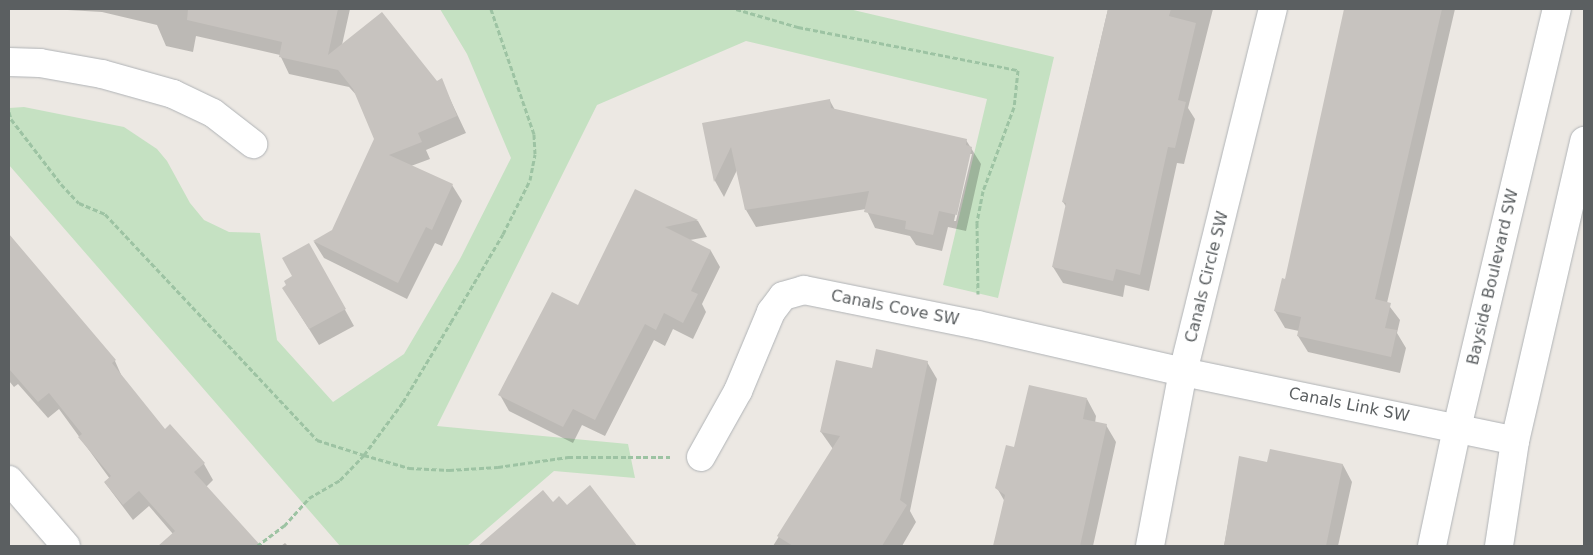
<!DOCTYPE html>
<html>
<head>
<meta charset="utf-8">
<style>
  body { margin:0 }
  #map { position:relative; width:1593px; height:555px; overflow:hidden; background:#ece8e3; font-family:"DejaVu Sans",sans-serif }
  div>[style] { position:absolute }
  .green>* { inset:0; background:#c5e1c2 }
  .shadow>* { inset:0; background:#0003 }
  .building>* { inset:0; background:#c7c3bf }
  .path>* { height:3px; margin-top:-1.5px; transform-origin:0; background:repeating-linear-gradient(90deg,#9dc3a3 0 5px,transparent 0 7.5px) }
  .roads { filter:drop-shadow(0 0 1px #b0b3b6) drop-shadow(0 0 1px #b0b3b6) }
  .minor>* { height:28px; margin:-14px; padding:0 14px; transform-origin:14px; border-radius:14px; background:#fff }
  span { translate:-50% -50%; white-space:nowrap; text-align:center; line-height:1.15; -webkit-text-stroke:5px #fff; paint-order:stroke }
  .street-label { font-size:16px; color:#5b5f61 }
  .frame { position:absolute; inset:0; border:10px solid #5b5f61; pointer-events:none }
</style>
</head>
<body>
<div id="map">
  <div class="green">
    <i style="clip-path:polygon(440px 9px,849px 9px,1054px 57px,998px 298px,943px 285px,987px 99px,746px 41px,597px 105px,437px 426px,628px 444px,635px 478px,554px 471px,467px 546px,340px 546px,9px 165px,9px 108px,24px 107px,124px 127px,157px 149px,167px 161px,190px 203px,204px 220px,229px 232px,260px 233px,277px 340px,333px 402px,404px 354px,460px 259px,511px 158px,467px 54px)"></i>
  </div>
  <div class="shadow">
    <i style="clip-path:polygon(50px 9px,350px 9px,342px 45px,437px 82px,441px 80px,466px 133px,426px 150px,430px 159px,411px 166px,452px 185px,462px 201px,442px 246px,435px 243px,407px 299px,324px 258px,314px 242px,333px 231px,376px 139px,359px 98px,349px 87px,289px 74px,280px 55px,196px 36px,193px 52px,166px 46px,157px 25px,102px 12px)"></i>
    <i style="clip-path:polygon(1108px 9px,1213px 9px,1188px 108px,1195px 119px,1184px 164px,1177px 163px,1149px 291px,1125px 285px,1123px 297px,1063px 283px,1053px 267px,1067px 208px,1063px 202px)"></i>
    <i style="clip-path:polygon(1345px 9px,1455px 9px,1387px 303px,1400px 320px,1397px 333px,1406px 348px,1400px 373px,1308px 352px,1298px 336px,1299px 331px,1285px 328px,1275px 311px,1286px 280px)"></i>
    <i style="clip-path:polygon(evenodd,830px 101px,835px 110px,966px 140px,981px 164px,966px 231px,948px 227px,942px 251px,916px 245px,910px 236px,875px 228px,866px 209px,756px 227px,746px 210px,737px 170px,724px 197px,715px 181px,703px 124px,830px 101px,969px 154px,972px 154px,956px 221px,954px 221px,969px 154px)"></i>
    <i style="clip-path:polygon(636px 191px,698px 221px,707px 237px,690px 240px,711px 251px,720px 267px,702px 304px,706px 312px,693px 339px,673px 329px,665px 346px,654px 340px,605px 436px,582px 425px,573px 443px,509px 411px,500px 395px,579px 307px)"></i>
    <i style="clip-path:polygon(9px 235px,115px 361px,123px 379px,165px 431px,204px 464px,213px 480px,206px 487px,259px 546px,164px 546px,173px 534px,149px 506px,133px 520px,105px 483px,110px 479px,59px 409px,48px 418px,18px 384px,14px 387px,9px 381px)"></i>
    <i style="clip-path:polygon(309px 245px,354px 326px,319px 345px,294px 305px,294px 277px)"></i>
    <i style="clip-path:polygon(927px 362px,937px 379px,910px 511px,916px 522px,902px 546px,773px 546px,833px 449px,821px 432px,873px 370px)"></i>
    <i style="clip-path:polygon(1087px 399px,1096px 416px,1095px 423px,1106px 425px,1116px 442px,1093px 546px,995px 546px,1005px 502px,997px 488px,1015px 449px)"></i>
    <i style="clip-path:polygon(1240px 458px,1268px 463px,1343px 465px,1352px 482px,1338px 546px,1224px 546px)"></i>
    <i style="clip-path:polygon(590px 487px,636px 546px,504px 546px,496px 533px,552px 504px,566px 507px)"></i>
    <i style="clip-path:polygon(285px 543px,288px 546px,281px 546px)"></i>
  </div>
  <div class="building">
    <i style="clip-path:polygon(188px 9px,338px 9px,328px 55px,382px 12px,437px 81px,442px 78px,457px 116px,418px 133px,422px 142px,389px 155px,453px 184px,432px 230px,426px 227px,398px 283px,313px 241px,332px 230px,374px 139px,353px 89px,338px 70px,279px 57px,282px 42px,187px 20px)"></i>
    <i style="clip-path:polygon(1108px 9px,1171px 9px,1169px 16px,1196px 23px,1178px 100px,1186px 102px,1175px 148px,1168px 147px,1140px 275px,1116px 269px,1113px 281px,1052px 267px,1066px 203px,1062px 202px)"></i>
    <i style="clip-path:polygon(1344px 9px,1442px 9px,1375px 299px,1391px 303px,1385px 328px,1397px 330px,1391px 357px,1297px 336px,1301px 317px,1274px 311px,1282px 278px,1285px 279px)"></i>
    <i style="clip-path:polygon(830px 99px,831px 108px,967px 139px,966px 145px,972px 147px,957px 215px,939px 211px,933px 235px,905px 229px,906px 221px,864px 212px,869px 191px,745px 210px,731px 147px,714px 182px,702px 123px)"></i>
    <i style="clip-path:polygon(635px 189px,698px 220px,665px 227px,711px 250px,691px 291px,698px 294px,683px 323px,664px 313px,656px 330px,645px 324px,595px 420px,573px 409px,563px 427px,498px 395px,552px 292px,578px 305px)"></i>
    <i style="clip-path:polygon(9px 234px,116px 360px,112px 363px,165px 429px,170px 424px,205px 463px,194px 472px,261px 546px,158px 546px,175px 531px,139px 491px,123px 505px,104px 482px,111px 476px,78px 437px,82px 434px,49px 393px,38px 402px,9px 369px)"></i>
    <i style="clip-path:polygon(309px 243px,346px 309px,309px 329px,282px 288px,286px 285px,284px 281px,292px 276px,282px 258px)"></i>
    <i style="clip-path:polygon(876px 349px,928px 361px,900px 500px,907px 505px,882px 546px,793px 546px,777px 536px,840px 436px,820px 432px,836px 360px,872px 368px)"></i>
    <i style="clip-path:polygon(1029px 385px,1087px 398px,1083px 419px,1107px 424px,1080px 546px,993px 546px,1005px 495px,995px 488px,1006px 445px,1014px 447px)"></i>
    <i style="clip-path:polygon(1270px 449px,1343px 464px,1326px 546px,1224px 546px,1239px 456px,1267px 462px)"></i>
    <i style="clip-path:polygon(590px 485px,637px 546px,478px 546px,543px 490px,553px 502px,559px 496px,567px 505px)"></i>
  </div>
  <div class="path">
    <i style="left:736px;top:9px;width:65px;rotate:16.2deg"></i>
    <i style="left:798px;top:27px;width:224px;rotate:11.1deg"></i>
    <i style="left:1018px;top:70px;width:37px;rotate:96deg"></i>
    <i style="left:1014px;top:107px;width:90px;rotate:110.3deg"></i>
    <i style="left:983px;top:191px;width:33px;rotate:101deg"></i>
    <i style="left:977px;top:223px;width:71px;rotate:89.2deg"></i>
    <i style="left:9px;top:112px;width:7px;rotate:74deg"></i>
    <i style="left:11px;top:119px;width:82px;rotate:52.4deg"></i>
    <i style="left:61px;top:184px;width:26px;rotate:47deg"></i>
    <i style="left:79px;top:203px;width:28px;rotate:23deg"></i>
    <i style="left:105px;top:214px;width:310px;rotate:46.8deg"></i>
    <i style="left:317px;top:440px;width:49px;rotate:17.7deg"></i>
    <i style="left:364px;top:455px;width:66px;rotate:-53.7deg"></i>
    <i style="left:403px;top:402px;width:93px;rotate:-59deg"></i>
    <i style="left:451px;top:322px;width:102px;rotate:-59.4deg"></i>
    <i style="left:503px;top:234px;width:60px;rotate:-63.4deg"></i>
    <i style="left:530px;top:180px;width:26px;rotate:-79deg"></i>
    <i style="left:535px;top:154px;width:20px;rotate:-93deg"></i>
    <i style="left:534px;top:134px;width:132px;rotate:-109deg"></i>
    <i style="left:257px;top:546px;width:34px;rotate:-37deg"></i>
    <i style="left:284px;top:526px;width:38px;rotate:-48deg"></i>
    <i style="left:309px;top:498px;width:36px;rotate:-30deg"></i>
    <i style="left:340px;top:480px;width:35px;rotate:-46deg"></i>
    <i style="left:364px;top:455px;width:47px;rotate:16.1deg"></i>
    <i style="left:409px;top:468px;width:40px;rotate:2.9deg"></i>
    <i style="left:449px;top:470px;width:49px;rotate:-3.5deg"></i>
    <i style="left:498px;top:467px;width:71px;rotate:-8.1deg"></i>
    <i style="left:568px;top:457px;width:102px"></i>
  </div>
  <div class="roads">
    <div class="minor">
      <i style="left:9px;top:62px;width:31px;rotate:2deg"></i>
      <i style="left:40px;top:63px;width:63px;rotate:10.1deg"></i>
      <i style="left:102px;top:74px;width:74px;rotate:15.7deg"></i>
      <i style="left:173px;top:94px;width:44px;rotate:25.4deg"></i>
      <i style="left:213px;top:113px;width:51px;rotate:37.8deg"></i>
      <i style="left:701px;top:457px;width:76px;rotate:-60.7deg"></i>
      <i style="left:738px;top:391px;width:86px;rotate:-67.3deg"></i>
      <i style="left:771px;top:312px;width:20px;rotate:-53deg"></i>
      <i style="left:783px;top:296px;width:22px;rotate:-16deg"></i>
      <i style="left:804px;top:290px;width:177px;rotate:11.4deg"></i>
      <i style="left:978px;top:325px;width:210px;rotate:12.9deg"></i>
      <i style="left:1183px;top:372px;width:339px;rotate:11.7deg"></i>
      <i style="left:9px;top:480px;width:87px;rotate:49.2deg"></i>
      <i style="left:1150px;top:546px;width:177px;rotate:-79.3deg"></i>
      <i style="left:1183px;top:372px;width:374px;rotate:-76.1deg"></i>
      <i style="left:1432px;top:546px;width:121px;rotate:-78deg"></i>
      <i style="left:1457px;top:428px;width:431px;rotate:-76.6deg"></i>
      <i style="left:1499px;top:546px;width:106px;rotate:-81.3deg"></i>
      <i style="left:1515px;top:441px;width:308px;rotate:-77deg"></i>
    </div>
  </div>
  <div class="street-label">
    <span style="left:1207px;top:277px;rotate:-76deg">Canals Circle SW</span>
    <span style="left:1493px;top:277px;rotate:-77deg">Bayside Boulevard SW</span>
    <span style="left:895px;top:308px;rotate:11deg">Canals Cove SW</span>
    <span style="left:1349px;top:405px;rotate:11deg">Canals Link SW</span>
  </div>
  <div class="frame"></div>
</div>
</body>
</html>
